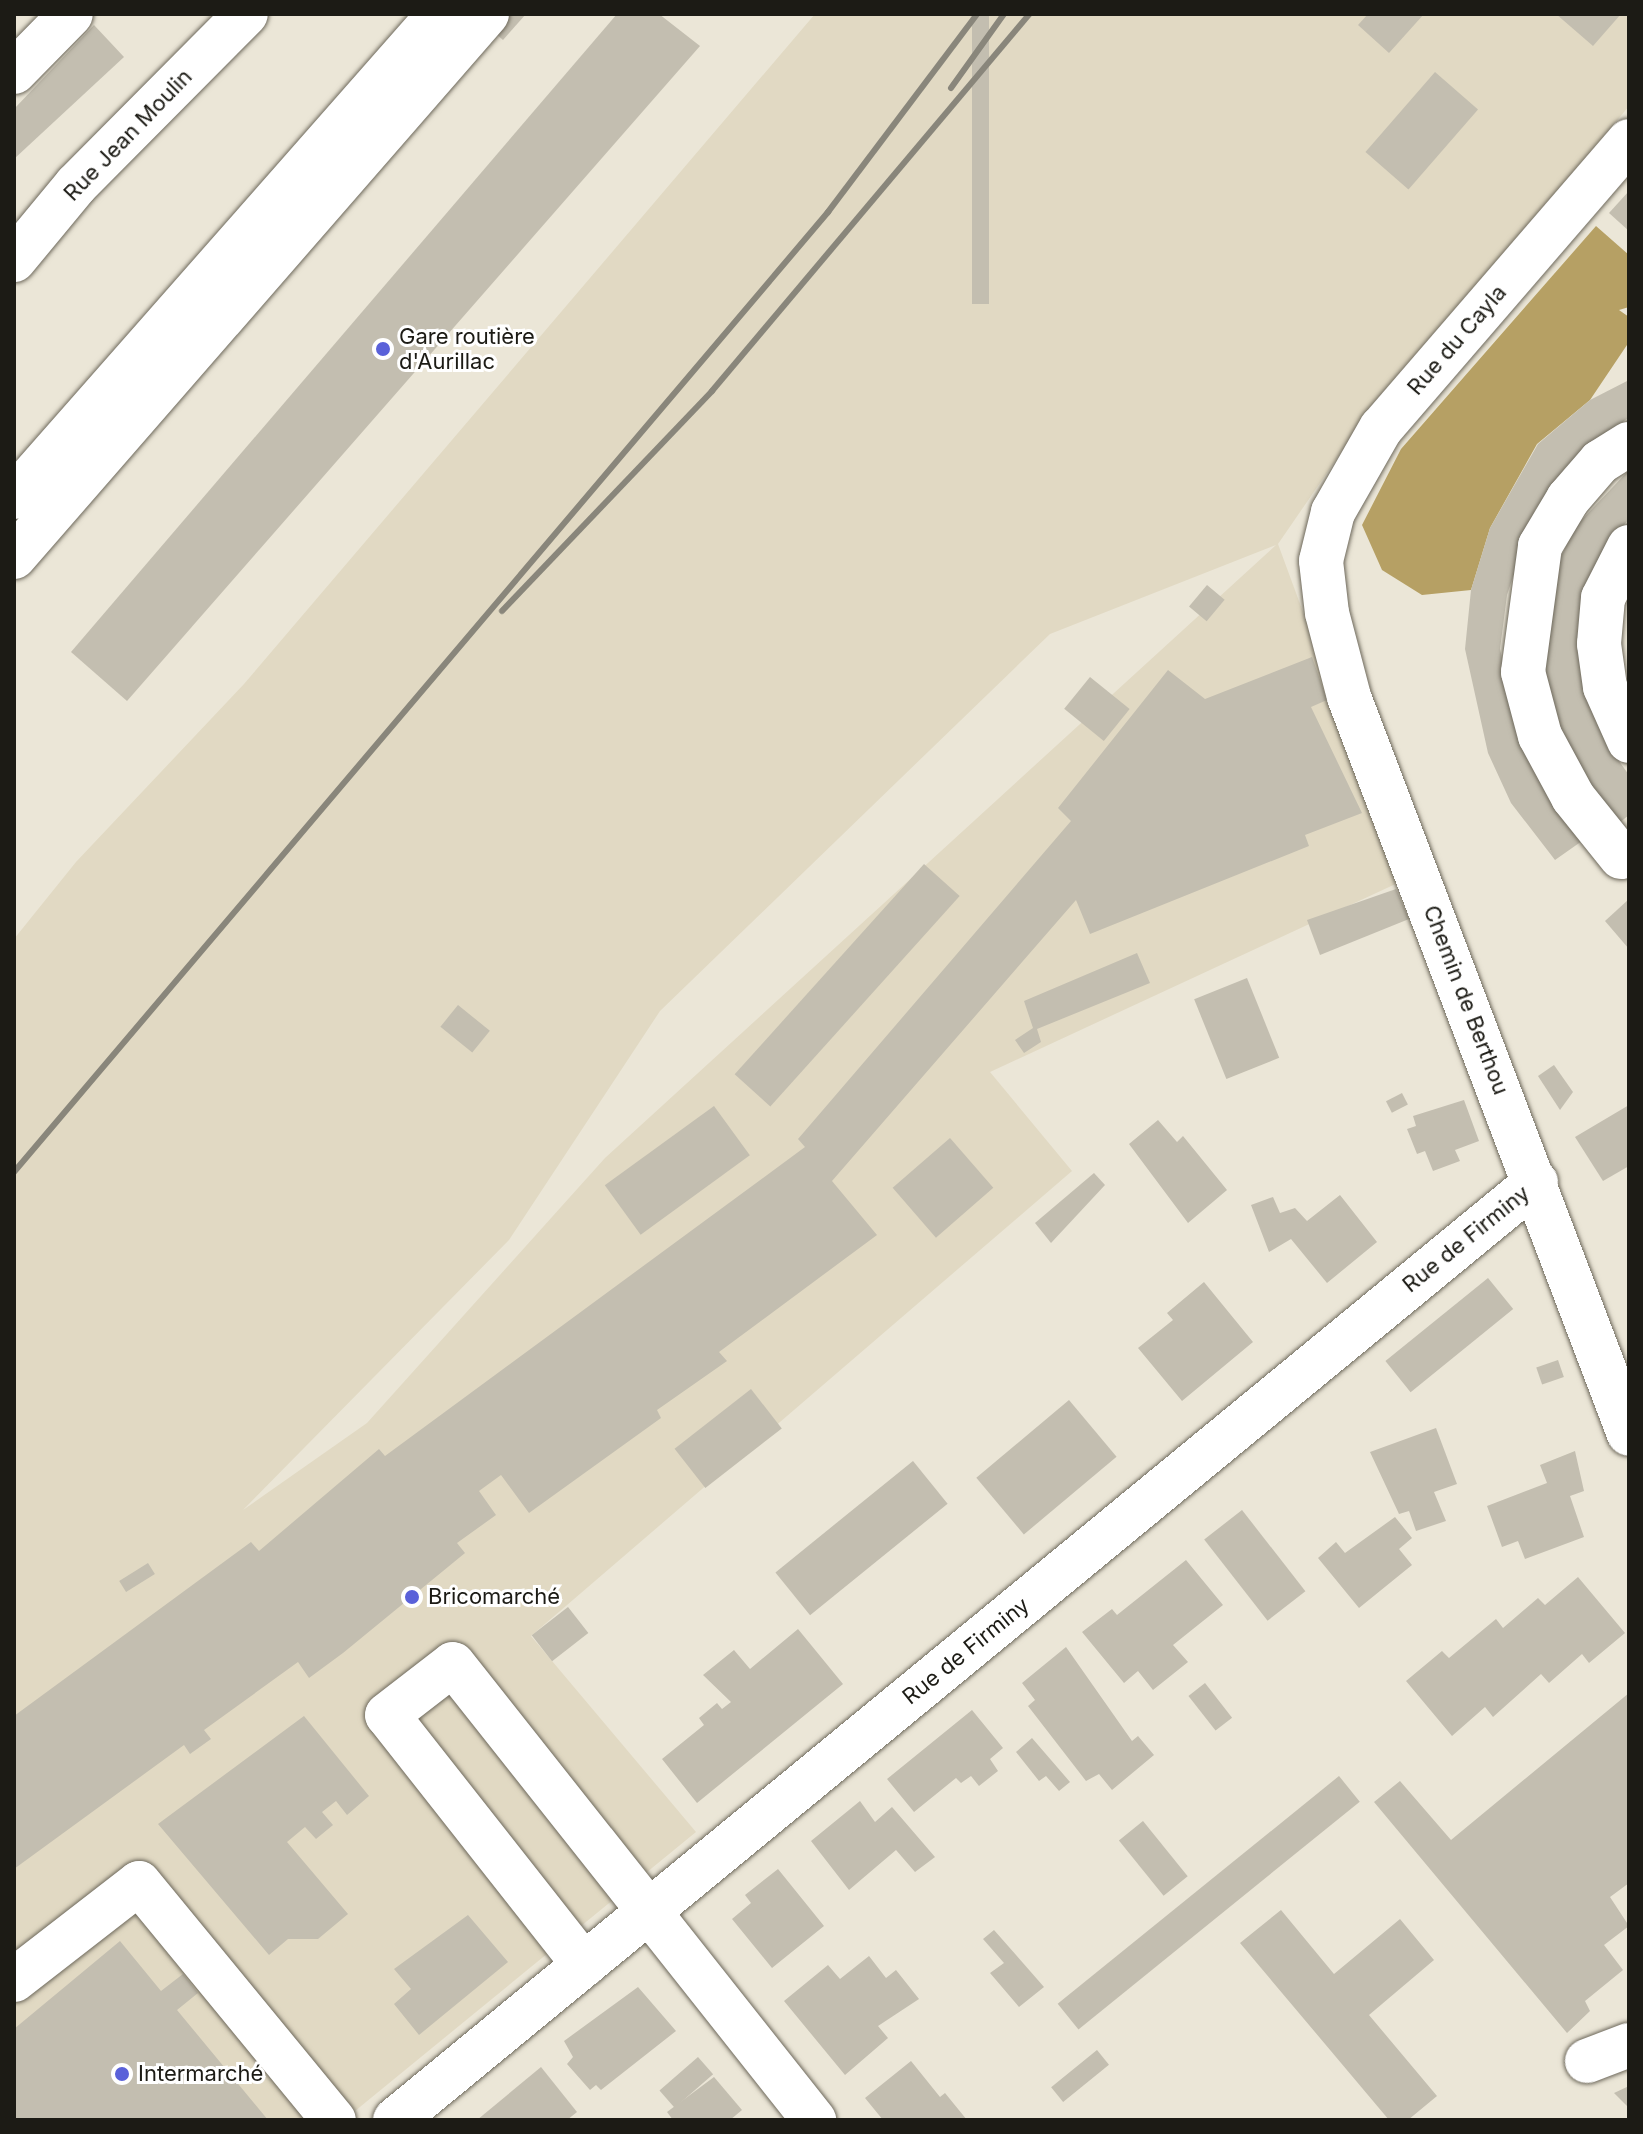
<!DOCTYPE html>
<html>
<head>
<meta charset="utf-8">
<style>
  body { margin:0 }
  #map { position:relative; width:1643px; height:2134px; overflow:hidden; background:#ebe6d7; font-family:Inter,sans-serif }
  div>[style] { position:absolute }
  .built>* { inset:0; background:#e1d9c3 }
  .forest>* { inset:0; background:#b6a064 }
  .building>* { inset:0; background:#c3beb0; transform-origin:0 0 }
  .roads { filter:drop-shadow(0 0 2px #6d685b) drop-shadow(0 0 2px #6d685b) }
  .minor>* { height:44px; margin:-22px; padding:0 22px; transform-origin:22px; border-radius:22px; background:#fff }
  .rail>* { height:6px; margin:-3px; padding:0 3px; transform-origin:3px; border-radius:3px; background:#89867b }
  .dots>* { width:22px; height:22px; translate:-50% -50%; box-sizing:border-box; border:4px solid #fff; border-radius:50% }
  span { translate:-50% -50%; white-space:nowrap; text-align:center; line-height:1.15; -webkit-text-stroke:6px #fff; paint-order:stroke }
  .street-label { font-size:22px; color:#1c1b15 }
  .poi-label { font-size:22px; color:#1c1b15 }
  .left { translate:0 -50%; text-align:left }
  .frame { position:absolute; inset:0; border:16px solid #1c1b15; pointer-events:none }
</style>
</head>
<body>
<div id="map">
  <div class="built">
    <i style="clip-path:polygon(evenodd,815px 14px,1629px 14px,1629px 106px,1342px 451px,1278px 544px,1402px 881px,990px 1072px,1072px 1171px,531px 1636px,696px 1832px,344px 2120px,14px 2120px,14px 939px,76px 862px,244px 684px,815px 14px,1276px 545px,605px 1158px,367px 1423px,243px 1510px,509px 1240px,660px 1011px,1050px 634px,1276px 545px)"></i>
  </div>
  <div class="forest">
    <i style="clip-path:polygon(1596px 226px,1629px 255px,1629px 307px,1619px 310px,1629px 317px,1629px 342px,1590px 400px,1537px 444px,1490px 528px,1471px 590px,1422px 595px,1382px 570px,1362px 525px,1401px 449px)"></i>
  </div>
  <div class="building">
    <i style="clip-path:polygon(511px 14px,526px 14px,503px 40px,495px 33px)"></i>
    <i style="clip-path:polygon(617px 14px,659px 14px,700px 46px,127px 701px,71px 652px)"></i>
    <i style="left:972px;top:14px;width:17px;height:290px"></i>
    <i style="clip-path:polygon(1368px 14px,1424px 14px,1389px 53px,1358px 25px)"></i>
    <i style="clip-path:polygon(1556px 14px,1621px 14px,1593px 46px)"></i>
    <i style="clip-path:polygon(94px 25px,124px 57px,14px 159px,14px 109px)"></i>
    <i style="left:1435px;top:72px;width:57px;height:106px;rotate:41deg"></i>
    <i style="clip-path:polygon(1629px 191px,1629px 231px,1609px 213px)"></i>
    <i style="clip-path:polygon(1629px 380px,1629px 417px,1566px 467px,1535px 510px,1507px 595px,1500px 649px,1520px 740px,1543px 788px,1582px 841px,1555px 860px,1511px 803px,1488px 753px,1465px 649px,1471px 590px,1490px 528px,1538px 444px,1590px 400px)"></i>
    <i style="clip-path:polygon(1629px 470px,1629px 519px,1607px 545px,1606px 743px,1629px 775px,1629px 815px,1619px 823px,1574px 760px,1550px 704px,1541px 645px,1551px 578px,1575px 527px)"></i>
    <i style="left:1207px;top:585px;width:23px;height:28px;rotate:40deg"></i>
    <i style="clip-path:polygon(1312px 657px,1327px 700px,1311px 707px,1362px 813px,1305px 835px,1309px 846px,1090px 934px,1076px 900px,832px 1181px,877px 1235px,719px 1352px,727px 1361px,657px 1410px,661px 1418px,529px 1513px,501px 1475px,479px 1491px,496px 1515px,457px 1543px,465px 1553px,343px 1653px,309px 1678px,298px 1662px,204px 1730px,211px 1739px,190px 1754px,184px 1745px,14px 1869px,14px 1716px,251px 1542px,259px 1551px,379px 1449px,385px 1456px,805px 1147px,798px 1139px,1071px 821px,1058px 808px,1168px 670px,1205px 699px)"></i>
    <i style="left:1090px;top:677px;width:51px;height:41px;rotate:39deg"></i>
    <i style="left:924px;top:864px;width:48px;height:283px;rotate:42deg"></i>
    <i style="clip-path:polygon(1396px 889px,1409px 919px,1320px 955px,1307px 920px)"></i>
    <i style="clip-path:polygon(1629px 899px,1629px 949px,1605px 921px)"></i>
    <i style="clip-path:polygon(1137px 953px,1150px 983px,1037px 1029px,1041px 1042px,1024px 1053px,1015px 1040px,1033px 1028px,1024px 1001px)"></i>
    <i style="left:1247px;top:978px;width:86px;height:57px;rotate:68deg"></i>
    <i style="left:458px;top:1005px;width:41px;height:28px;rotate:39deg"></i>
    <i style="clip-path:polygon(1554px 1065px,1573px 1092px,1560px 1110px,1538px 1076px)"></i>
    <i style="left:1402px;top:1093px;width:13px;height:18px;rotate:63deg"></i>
    <i style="clip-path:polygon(1464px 1100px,1479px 1141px,1455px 1150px,1460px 1161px,1433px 1171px,1425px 1151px,1417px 1154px,1407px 1129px,1416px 1126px,1413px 1116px)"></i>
    <i style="clip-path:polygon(1629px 1105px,1629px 1166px,1603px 1181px,1575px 1137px)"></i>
    <i style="left:714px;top:1106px;width:61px;height:135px;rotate:54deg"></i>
    <i style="clip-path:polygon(1158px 1120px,1177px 1142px,1183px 1136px,1227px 1190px,1188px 1223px,1129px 1144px)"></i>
    <i style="left:950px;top:1138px;width:66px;height:76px;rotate:49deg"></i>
    <i style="clip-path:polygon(1094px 1173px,1105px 1185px,1051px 1243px,1035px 1223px)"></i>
    <i style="clip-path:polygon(1340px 1195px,1377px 1242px,1327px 1283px,1291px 1239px,1269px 1252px,1251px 1205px,1273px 1197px,1280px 1213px,1295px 1208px,1307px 1221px)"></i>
    <i style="left:1488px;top:1278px;width:40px;height:132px;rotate:51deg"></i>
    <i style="clip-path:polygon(1204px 1282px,1253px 1342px,1182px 1401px,1138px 1348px,1173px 1320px,1167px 1313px)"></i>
    <i style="left:1558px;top:1360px;width:18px;height:23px;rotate:71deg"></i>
    <i style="left:751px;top:1389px;width:50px;height:97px;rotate:52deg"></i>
    <i style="left:1069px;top:1400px;width:74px;height:121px;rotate:50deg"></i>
    <i style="clip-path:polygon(1436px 1428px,1457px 1484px,1434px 1492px,1446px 1521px,1416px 1531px,1409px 1511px,1399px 1514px,1370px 1452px)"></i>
    <i style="clip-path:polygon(1575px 1451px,1584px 1491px,1570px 1496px,1584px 1537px,1525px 1559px,1518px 1541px,1502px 1547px,1487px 1506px,1547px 1483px,1540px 1465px)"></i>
    <i style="left:913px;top:1461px;width:55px;height:177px;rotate:51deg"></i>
    <i style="left:1242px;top:1510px;width:103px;height:48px;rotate:52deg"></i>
    <i style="clip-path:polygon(1395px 1517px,1412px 1538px,1399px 1549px,1412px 1565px,1359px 1608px,1318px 1558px,1336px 1542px,1345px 1553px)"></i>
    <i style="clip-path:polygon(1186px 1560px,1223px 1605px,1173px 1645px,1188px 1662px,1153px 1690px,1138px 1671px,1124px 1683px,1082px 1632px,1112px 1609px,1117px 1615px)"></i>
    <i style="left:148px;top:1563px;width:13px;height:34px;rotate:58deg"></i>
    <i style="clip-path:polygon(1578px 1577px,1625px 1633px,1589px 1663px,1582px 1654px,1549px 1683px,1541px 1674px,1493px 1717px,1485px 1707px,1452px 1736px,1406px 1681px,1442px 1651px,1449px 1658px,1496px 1619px,1503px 1628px,1538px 1598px,1545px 1605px)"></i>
    <i style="left:568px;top:1607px;width:33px;height:46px;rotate:52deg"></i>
    <i style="clip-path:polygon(798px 1629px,843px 1684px,697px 1803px,662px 1759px,704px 1725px,699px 1718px,717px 1703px,722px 1709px,731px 1702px,703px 1675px,734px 1650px,750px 1669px)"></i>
    <i style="clip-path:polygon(1066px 1647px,1132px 1741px,1138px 1736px,1154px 1755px,1112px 1790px,1099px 1774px,1086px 1781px,1028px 1706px,1035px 1700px,1022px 1683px)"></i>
    <i style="left:1205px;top:1683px;width:44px;height:21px;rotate:52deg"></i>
    <i style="clip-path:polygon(1629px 1693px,1629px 1883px,1610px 1897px,1629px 1926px,1604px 1945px,1623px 1970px,1585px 2001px,1590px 2011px,1567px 2033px,1374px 1802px,1400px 1781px,1451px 1840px)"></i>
    <i style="clip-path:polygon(972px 1710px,1003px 1748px,990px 1759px,998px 1771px,979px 1786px,971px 1776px,961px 1783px,956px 1778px,914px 1812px,887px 1779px)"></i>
    <i style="clip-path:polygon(304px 1716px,369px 1796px,347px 1815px,336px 1801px,322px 1812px,333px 1825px,316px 1839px,305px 1827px,287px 1842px,348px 1914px,318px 1939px,288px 1939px,269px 1955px,158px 1824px)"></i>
    <i style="clip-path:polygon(1032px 1738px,1070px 1782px,1059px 1791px,1046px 1776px,1039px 1781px,1016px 1752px)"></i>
    <i style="left:1339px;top:1776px;width:33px;height:362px;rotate:51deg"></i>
    <i style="clip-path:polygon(860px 1801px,875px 1822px,892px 1807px,935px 1857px,915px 1872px,896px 1850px,849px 1890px,811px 1841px)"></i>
    <i style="left:1143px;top:1821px;width:71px;height:31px;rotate:51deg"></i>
    <i style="clip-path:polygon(778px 1869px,824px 1926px,772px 1968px,732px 1919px,751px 1903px,745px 1895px)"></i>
    <i style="clip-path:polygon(1281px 1910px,1334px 1974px,1400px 1919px,1434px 1960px,1369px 2015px,1437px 2096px,1408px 2120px,1389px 2120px,1240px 1943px)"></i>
    <i style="clip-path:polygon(468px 1915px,508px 1962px,419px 2035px,394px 2004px,411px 1989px,394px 1969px)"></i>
    <i style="clip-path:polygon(994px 1930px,1044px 1987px,1019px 2007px,990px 1973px,1004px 1963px,983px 1939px)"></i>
    <i style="clip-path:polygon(120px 1941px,161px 1991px,183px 1974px,198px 1993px,177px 2010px,268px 2120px,14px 2120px,14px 2029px)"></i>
    <i style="clip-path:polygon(869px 1956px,886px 1978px,896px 1970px,919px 1999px,878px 2026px,888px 2038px,845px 2075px,784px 2001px,828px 1965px,840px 1979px)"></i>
    <i style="clip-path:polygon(638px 1987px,676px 2031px,601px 2090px,596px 2085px,590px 2090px,567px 2064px,573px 2057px,564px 2041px)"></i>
    <i style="left:1097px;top:2050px;width:19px;height:59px;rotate:51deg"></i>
    <i style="left:698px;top:2057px;width:23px;height:51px;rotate:49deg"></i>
    <i style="clip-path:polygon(911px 2061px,940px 2097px,945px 2093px,967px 2120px,883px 2120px,865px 2098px)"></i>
    <i style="clip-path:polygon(541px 2067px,577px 2112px,567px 2120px,477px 2120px)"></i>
    <i style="clip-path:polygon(714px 2077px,742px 2110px,730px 2120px,673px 2120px,667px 2112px)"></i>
    <i style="clip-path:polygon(1629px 2086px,1629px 2108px,1614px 2093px)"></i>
  </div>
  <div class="roads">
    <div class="minor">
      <i style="left:14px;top:72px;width:81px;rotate:-45.5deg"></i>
      <i style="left:1629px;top:141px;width:379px;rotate:130.8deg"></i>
      <i style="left:1381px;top:428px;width:97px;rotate:119.7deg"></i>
      <i style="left:1333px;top:512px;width:50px;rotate:103.8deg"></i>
      <i style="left:1321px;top:561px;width:52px;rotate:83.4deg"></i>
      <i style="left:1327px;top:613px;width:87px;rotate:75.3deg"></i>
      <i style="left:1349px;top:697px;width:788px;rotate:69.2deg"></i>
      <i style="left:14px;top:260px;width:97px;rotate:-50.4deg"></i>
      <i style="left:76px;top:185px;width:241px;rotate:-45.2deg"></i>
      <i style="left:14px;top:497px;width:643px;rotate:-48.65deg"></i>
      <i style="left:1629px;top:547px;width:57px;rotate:117deg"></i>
      <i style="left:1603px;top:598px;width:46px;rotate:95deg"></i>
      <i style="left:1599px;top:644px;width:43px;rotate:82.1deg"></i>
      <i style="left:1605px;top:687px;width:59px;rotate:66deg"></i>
      <i style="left:14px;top:557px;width:720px;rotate:-48.94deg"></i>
      <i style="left:1621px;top:857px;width:77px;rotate:-128.7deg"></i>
      <i style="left:1573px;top:797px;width:69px;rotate:-118.4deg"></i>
      <i style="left:1540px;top:736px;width:66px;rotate:-104.9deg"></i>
      <i style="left:1523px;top:672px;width:127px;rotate:-82.3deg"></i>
      <i style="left:1540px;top:546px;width:55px;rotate:-59.2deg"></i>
      <i style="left:1568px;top:499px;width:49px;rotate:-49.1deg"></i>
      <i style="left:1600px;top:462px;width:34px;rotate:-32deg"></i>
      <i style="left:584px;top:1965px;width:318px;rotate:-128.2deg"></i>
      <i style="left:387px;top:1715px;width:83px;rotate:-37.7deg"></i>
      <i style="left:453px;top:1664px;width:582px;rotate:51.63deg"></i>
      <i style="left:14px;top:1980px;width:158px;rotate:-37.8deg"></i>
      <i style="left:139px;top:1883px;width:307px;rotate:50.6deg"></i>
      <i style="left:1587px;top:2061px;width:45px;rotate:-20.9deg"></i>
      <i style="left:395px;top:2120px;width:1477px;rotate:-39.42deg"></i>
    </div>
  </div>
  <div class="rail">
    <i style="left:951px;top:88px;width:91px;rotate:-54.4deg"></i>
    <i style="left:502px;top:611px;width:304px;rotate:-46.3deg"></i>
    <i style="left:712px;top:391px;width:493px;rotate:-49.9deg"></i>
    <i style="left:14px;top:1172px;width:1259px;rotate:-49.7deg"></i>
    <i style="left:828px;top:212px;width:248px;rotate:-53deg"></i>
  </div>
  <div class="dots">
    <i style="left:383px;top:349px;background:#5a61d9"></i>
    <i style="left:412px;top:1597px;background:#5a61d9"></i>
    <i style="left:122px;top:2074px;background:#5a61d9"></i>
  </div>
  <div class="street-label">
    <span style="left:128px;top:135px;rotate:-46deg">Rue Jean Moulin</span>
    <span style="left:1457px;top:340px;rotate:-49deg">Rue du Cayla</span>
    <span style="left:1466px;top:1000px;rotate:69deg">Chemin de Berthou</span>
    <span style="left:1466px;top:1239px;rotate:-39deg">Rue de Firminy</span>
    <span style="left:966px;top:1651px;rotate:-39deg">Rue de Firminy</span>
  </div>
  <div class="poi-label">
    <span class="left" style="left:399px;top:349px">Gare routière<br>d'Aurillac</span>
    <span class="left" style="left:428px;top:1597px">Bricomarché</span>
    <span class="left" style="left:138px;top:2074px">Intermarché</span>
  </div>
  <div class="frame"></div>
</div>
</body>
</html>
